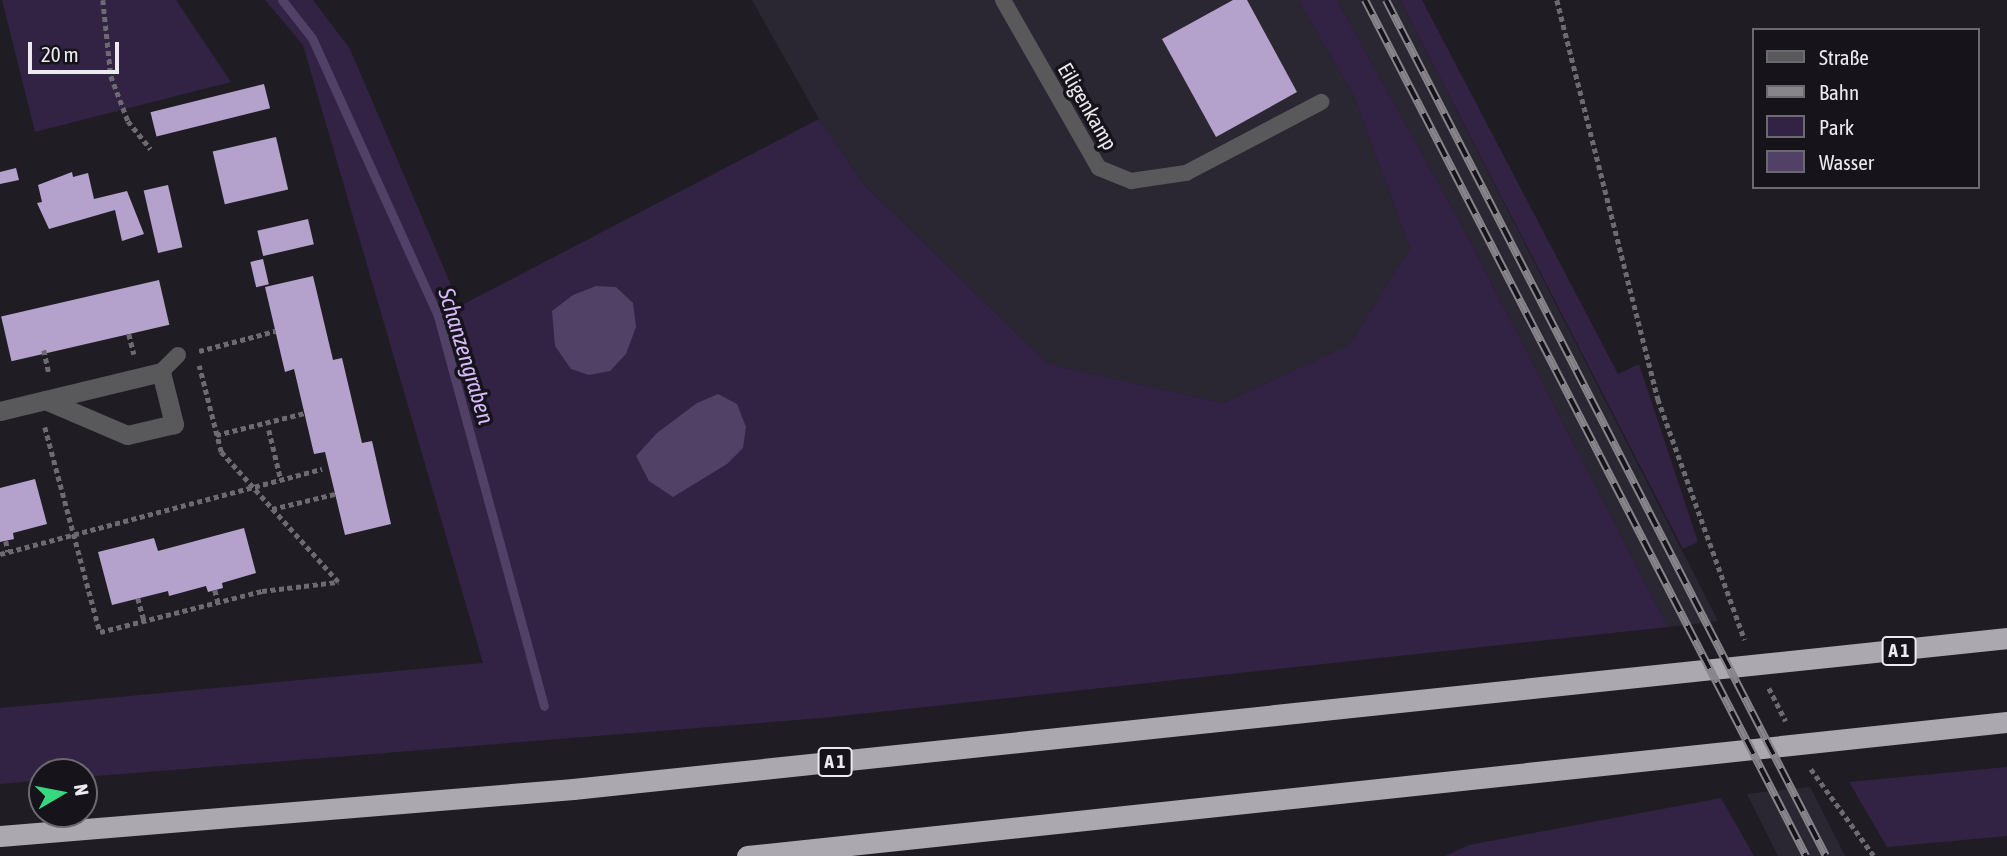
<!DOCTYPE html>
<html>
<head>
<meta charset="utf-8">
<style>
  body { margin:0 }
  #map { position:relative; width:2007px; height:856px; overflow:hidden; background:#1f1d23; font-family:"Asap Condensed",sans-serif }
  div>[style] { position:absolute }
  .built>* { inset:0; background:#2b2732 }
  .green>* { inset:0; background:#322244 }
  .water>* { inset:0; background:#524167 }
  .stream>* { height:9px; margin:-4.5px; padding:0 4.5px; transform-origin:4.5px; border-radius:4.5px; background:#524167 }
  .building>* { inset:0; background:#b4a2cd; transform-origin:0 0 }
  .path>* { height:4.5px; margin-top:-2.25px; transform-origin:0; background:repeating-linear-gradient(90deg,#6c6b70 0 5px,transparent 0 8.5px) }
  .service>* { height:16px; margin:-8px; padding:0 8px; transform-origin:8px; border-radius:8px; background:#59585b }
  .minor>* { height:19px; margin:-9.5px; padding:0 9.5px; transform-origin:9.5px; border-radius:9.5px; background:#59585b }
  .motorway>* { height:21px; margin:-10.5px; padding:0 10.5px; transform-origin:10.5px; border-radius:10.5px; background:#aba8b0 }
  .rail>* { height:8px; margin-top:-4px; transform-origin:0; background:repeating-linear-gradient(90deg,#16141a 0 16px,#87858a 0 32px); box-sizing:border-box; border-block:2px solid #87858a }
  span { translate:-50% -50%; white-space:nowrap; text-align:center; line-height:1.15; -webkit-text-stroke:7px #16141a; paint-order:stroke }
  .shield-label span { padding:2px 5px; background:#16141a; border:2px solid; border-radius:5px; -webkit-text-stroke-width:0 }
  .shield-label { font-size:19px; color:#ebeaee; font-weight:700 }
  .street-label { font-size:21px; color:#ebeaee }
  .water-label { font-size:23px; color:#d7bafc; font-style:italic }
  .legend { position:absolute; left:1752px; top:28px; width:228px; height:161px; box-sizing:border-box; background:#16141a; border:2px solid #6b6a6f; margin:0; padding:9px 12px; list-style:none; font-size:21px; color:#ebeaee }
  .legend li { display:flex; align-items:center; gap:14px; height:35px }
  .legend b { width:35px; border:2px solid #6b6a6f }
  .north { position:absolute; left:28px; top:758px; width:70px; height:70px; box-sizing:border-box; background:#16141a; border:2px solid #6b6a6f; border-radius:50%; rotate:80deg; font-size:19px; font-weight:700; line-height:28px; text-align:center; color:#ebeaee }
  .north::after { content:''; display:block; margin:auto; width:24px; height:32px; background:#36d880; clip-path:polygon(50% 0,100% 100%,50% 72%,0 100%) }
  .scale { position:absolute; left:28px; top:42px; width:91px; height:32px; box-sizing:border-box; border:4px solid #ebeaee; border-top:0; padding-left:9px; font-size:21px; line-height:24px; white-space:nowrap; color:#ebeaee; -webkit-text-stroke:5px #16141a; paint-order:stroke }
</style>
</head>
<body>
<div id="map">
  <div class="built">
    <i style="clip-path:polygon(752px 0,1298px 0,1353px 94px,1410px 248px,1349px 345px,1223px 403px,1048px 364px,862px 182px,819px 119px)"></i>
    <i style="clip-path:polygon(1337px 0,1400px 0,1718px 621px,1668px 627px,1462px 226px)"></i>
    <i style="clip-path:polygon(1810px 787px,1845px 856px,1778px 856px,1747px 794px)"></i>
  </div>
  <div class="green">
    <i style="clip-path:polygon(2px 0,176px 0,231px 82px,35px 132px)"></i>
    <i style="clip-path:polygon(265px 0,313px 0,350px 49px,460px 306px,819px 119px,862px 182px,1048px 364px,1223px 403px,1349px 345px,1410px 248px,1353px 94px,1298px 0,1337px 0,1462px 226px,1668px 627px,822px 718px,84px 777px,84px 772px,42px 772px,42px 780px,0 784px,0 708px,483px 663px,303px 45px)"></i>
    <i style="clip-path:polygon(1400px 0,1422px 0,1618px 374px,1639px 364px,1698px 542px,1683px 549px)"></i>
    <i style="clip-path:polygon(2007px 767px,2007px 836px,1887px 847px,1849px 782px)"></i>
    <i style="clip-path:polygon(1721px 798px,1754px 856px,1445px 856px,1469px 845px)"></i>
  </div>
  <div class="water">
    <i style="clip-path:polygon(596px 286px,616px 287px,633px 303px,636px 327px,626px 354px,610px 371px,589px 375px,571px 369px,555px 346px,552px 311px,573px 295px)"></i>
    <i style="clip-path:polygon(718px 394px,737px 404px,746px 427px,743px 448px,727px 464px,673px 497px,649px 481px,636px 456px,657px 433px,697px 403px)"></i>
  </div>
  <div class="stream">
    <i style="left:282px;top:0;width:48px;rotate:51.7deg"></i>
    <i style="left:312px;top:38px;width:305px;rotate:65.6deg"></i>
    <i style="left:438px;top:316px;width:404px;rotate:74.8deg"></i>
  </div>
  <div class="building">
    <i style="clip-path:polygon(1233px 0,1247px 0,1297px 92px,1216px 137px,1162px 39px)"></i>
    <i style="left:264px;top:84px;width:25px;height:117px;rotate:76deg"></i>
    <i style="left:276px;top:137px;width:54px;height:65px;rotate:77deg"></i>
    <i style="clip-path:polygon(16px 168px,19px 180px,0 184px,0 172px)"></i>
    <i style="clip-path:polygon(72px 172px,73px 177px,88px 173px,94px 199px,127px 191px,144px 234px,122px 241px,115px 210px,49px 229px,37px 203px,42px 202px,38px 185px)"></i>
    <i style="left:168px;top:185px;width:64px;height:25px;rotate:77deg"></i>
    <i style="left:308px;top:219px;width:26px;height:52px;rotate:77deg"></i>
    <i style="left:263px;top:259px;width:26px;height:13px;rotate:77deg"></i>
    <i style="clip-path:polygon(313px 276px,333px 360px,342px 358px,362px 443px,372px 441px,391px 524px,345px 535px,325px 452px,314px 454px,294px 369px,285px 372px,265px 287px)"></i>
    <i style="left:159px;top:280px;width:46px;height:162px;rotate:77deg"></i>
    <i style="clip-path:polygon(35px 479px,47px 524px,13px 533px,14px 539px,0 542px,0 488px)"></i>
    <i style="clip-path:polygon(244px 528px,256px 573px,222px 583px,223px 588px,208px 592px,206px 586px,169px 596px,168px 591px,112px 605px,98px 552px,154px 538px,158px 551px)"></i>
  </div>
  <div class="path">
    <i style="left:103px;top:0;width:76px;rotate:84deg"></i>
    <i style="left:111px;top:76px;width:48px;rotate:69.3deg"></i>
    <i style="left:128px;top:121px;width:36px;rotate:51deg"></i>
    <i style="left:1557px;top:0;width:412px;rotate:75.8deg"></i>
    <i style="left:1658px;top:399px;width:256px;rotate:70.2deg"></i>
    <i style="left:129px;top:334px;width:21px;rotate:76deg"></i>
    <i style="left:44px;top:350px;width:25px;rotate:78deg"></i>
    <i style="left:199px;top:351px;width:79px;rotate:-14.7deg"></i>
    <i style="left:45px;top:427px;width:212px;rotate:75deg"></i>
    <i style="left:100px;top:632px;width:167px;rotate:-14.2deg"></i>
    <i style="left:262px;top:591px;width:77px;rotate:-6.8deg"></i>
    <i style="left:338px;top:582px;width:175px;rotate:-132deg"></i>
    <i style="left:221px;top:452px;width:89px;rotate:-104.3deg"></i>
    <i style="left:269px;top:430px;width:51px;rotate:76.5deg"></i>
    <i style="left:216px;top:435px;width:92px;rotate:-13.9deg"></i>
    <i style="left:272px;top:509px;width:65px;rotate:-13.4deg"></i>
    <i style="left:6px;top:541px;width:11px;rotate:80deg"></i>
    <i style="left:0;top:554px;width:333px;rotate:-14.8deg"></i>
    <i style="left:215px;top:590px;width:12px;rotate:76deg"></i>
    <i style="left:138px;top:598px;width:24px;rotate:75deg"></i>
    <i style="left:1769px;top:688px;width:37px;rotate:63deg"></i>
    <i style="left:1811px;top:769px;width:107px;rotate:54.1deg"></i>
  </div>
  <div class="service">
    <i style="left:1003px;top:0;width:193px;rotate:60.3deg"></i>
    <i style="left:1099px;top:168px;width:35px;rotate:22deg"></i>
    <i style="left:1131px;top:181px;width:56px;rotate:-8.3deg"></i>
    <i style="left:1186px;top:173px;width:153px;rotate:-27.7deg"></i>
    <i style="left:161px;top:372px;width:24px;rotate:-45deg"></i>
  </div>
  <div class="minor">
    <i style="left:0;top:411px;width:166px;rotate:-13.6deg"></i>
    <i style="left:161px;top:372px;width:54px;rotate:76deg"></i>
    <i style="left:174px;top:424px;width:48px;rotate:166.8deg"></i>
    <i style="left:127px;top:435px;width:89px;rotate:-156.9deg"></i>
  </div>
  <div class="motorway">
    <i style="left:0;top:836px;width:575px;rotate:-4.69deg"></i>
    <i style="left:573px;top:789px;width:1442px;rotate:-6.01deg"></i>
    <i style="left:747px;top:856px;width:1267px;rotate:-6.07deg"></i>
  </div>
  <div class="rail">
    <i style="left:1365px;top:0;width:963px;rotate:62.74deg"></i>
    <i style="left:1386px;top:0;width:962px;rotate:62.8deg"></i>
  </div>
  <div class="shield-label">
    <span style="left:1899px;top:651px">A 1</span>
    <span style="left:835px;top:762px">A 1</span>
  </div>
  <div class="street-label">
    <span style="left:1088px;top:106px;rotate:60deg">Eiligenkamp</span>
  </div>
  <div class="water-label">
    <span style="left:466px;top:356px;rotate:73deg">Schanzengraben</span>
  </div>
  <ul class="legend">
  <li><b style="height:9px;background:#59585b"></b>Straße</li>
  <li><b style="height:9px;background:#87858a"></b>Bahn</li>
  <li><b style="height:19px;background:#322244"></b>Park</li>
  <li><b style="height:19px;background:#524167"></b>Wasser</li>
  </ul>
  <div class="north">N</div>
  <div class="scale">20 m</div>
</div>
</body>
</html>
